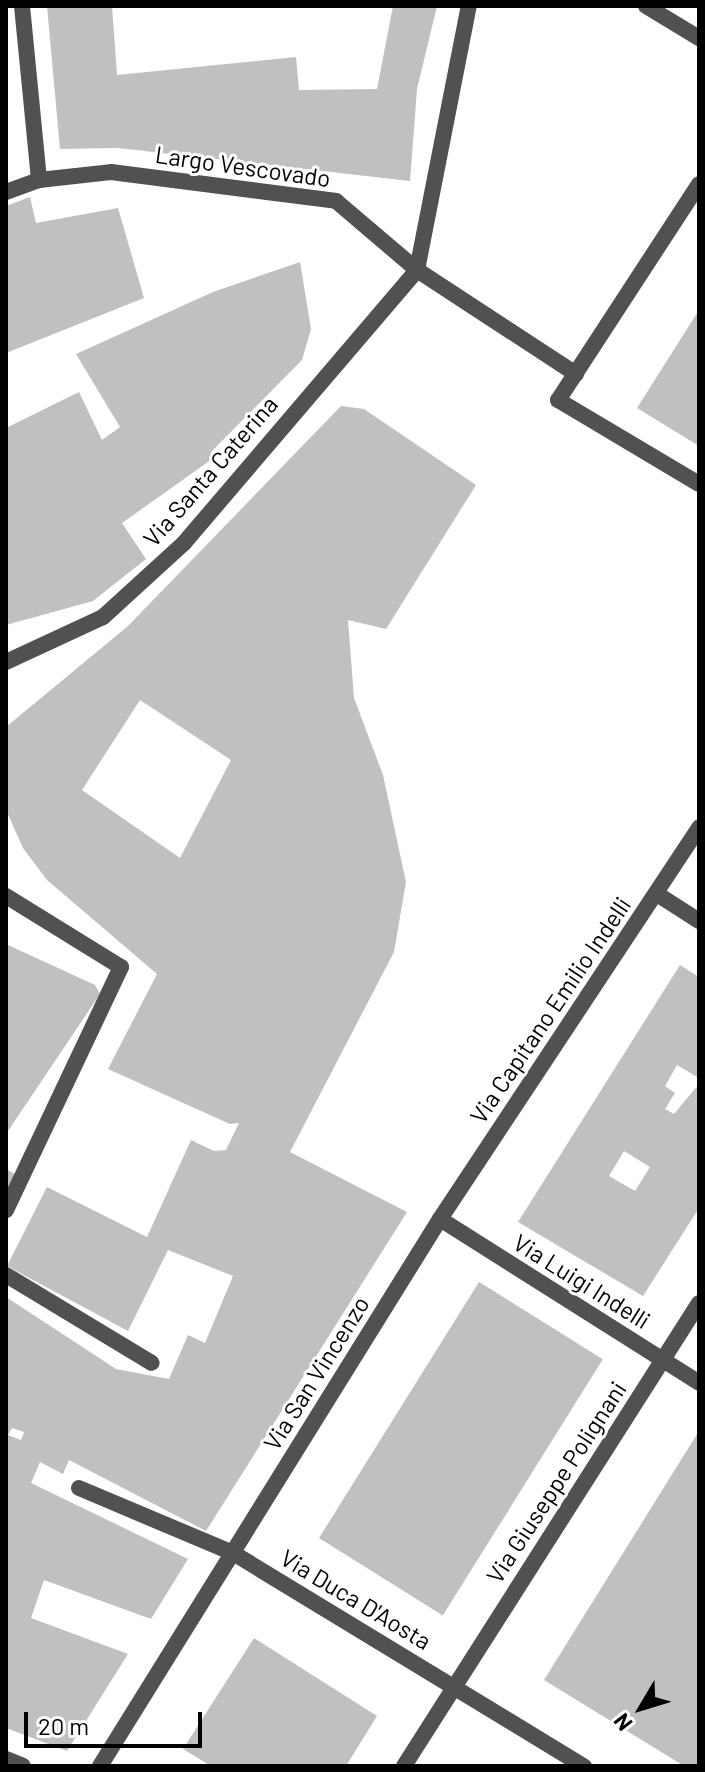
<!DOCTYPE html>
<html>
<head>
<meta charset="utf-8">
<style>
  body { margin:0 }
  #map { position:relative; width:705px; height:1772px; overflow:hidden; background:#fff; font-family:Barlow,sans-serif }
  div>[style] { position:absolute }
  .building>* { inset:0; background:#c0c0c0; transform-origin:0 0 }
  .pedestrian>* { height:16px; margin:-8px; padding:0 8px; transform-origin:8px; border-radius:8px; background:#515151 }
  .minor>* { height:16px; margin:-8px; padding:0 8px; transform-origin:8px; border-radius:8px; background:#515151 }
  span { translate:-50% -50%; white-space:nowrap; text-align:center; line-height:1.15; -webkit-text-stroke:6px #fff; paint-order:stroke }
  .street-label { font-size:24px; color:#000 }
  .frame { position:absolute; inset:0; border:8px solid #000; pointer-events:none }
  .north { position:absolute; left:601px; top:1668px; width:80px; height:80px; -webkit-text-stroke:6px #fff; paint-order:stroke; rotate:232deg; font-size:22px; font-weight:700; line-height:32px; text-align:center; color:#000 }
  .north::after { content:''; display:block; margin:auto; width:28px; height:36px; background:#000; clip-path:polygon(50% 0,100% 100%,50% 72%,0 100%) }
  .scale { position:absolute; left:24px; top:1712px; width:178px; height:36px; box-sizing:border-box; border:4px solid #000; border-top:0; padding-left:10px; font-size:24px; line-height:28px; white-space:nowrap; color:#000; -webkit-text-stroke:6px #fff; paint-order:stroke }
</style>
</head>
<body>
<div id="map">
  <div class="building">
    <i style="clip-path:polygon(47px 6px,112px 6px,117px 75px,296px 57px,299px 90px,377px 89px,393px 6px,437px 6px,417px 89px,410px 181px,118px 148px,60px 149px)"></i>
    <i style="clip-path:polygon(30px 197px,36px 223px,118px 208px,144px 298px,6px 353px,6px 206px)"></i>
    <i style="clip-path:polygon(300px 262px,311px 329px,302px 360px,211px 452px,215px 457px,122px 523px,146px 559px,93px 601px,6px 625px,6px 428px,79px 392px,102px 440px,120px 427px,76px 354px,213px 292px)"></i>
    <i style="clip-path:polygon(699px 310px,699px 446px,637px 408px)"></i>
    <i style="clip-path:polygon(evenodd,341px 406px,364px 409px,476px 485px,386px 629px,348px 620px,354px 698px,383px 775px,406px 882px,394px 952px,290px 1152px,407px 1212px,206px 1531px,69px 1460px,63px 1474px,40px 1462px,31px 1483px,188px 1559px,151px 1619px,44px 1580px,31px 1618px,128px 1654px,67px 1751px,6px 1728px,6px 1297px,116px 1369px,169px 1379px,188px 1335px,205px 1343px,233px 1276px,168px 1250px,128px 1331px,7px 1266px,47px 1187px,147px 1237px,191px 1140px,214px 1151px,226px 1150px,239px 1123px,230px 1124px,108px 1069px,157px 974px,47px 880px,23px 848px,6px 810px,6px 727px,128px 626px,341px 406px,140px 700px,231px 760px,180px 858px,82px 790px,140px 700px,341px 406px,12px 1428px,24px 1432px,21px 1440px,8px 1435px,12px 1428px)"></i>
    <i style="clip-path:polygon(8px 945px,95px 985px,100px 994px,6px 1134px)"></i>
    <i style="clip-path:polygon(evenodd,680px 965px,699px 977px,699px 1078px,677px 1065px,665px 1086px,675px 1093px,665px 1109px,674px 1114px,699px 1084px,699px 1208px,643px 1296px,518px 1222px,680px 965px,624px 1151px,650px 1167px,635px 1191px,609px 1176px,624px 1151px)"></i>
    <i style="clip-path:polygon(6px 1169px,17px 1175px,6px 1194px)"></i>
    <i style="left:479px;top:1282px;width:146px;height:302px;rotate:32deg"></i>
    <i style="clip-path:polygon(699px 1431px,699px 1766px,684px 1766px,544px 1680px)"></i>
    <i style="clip-path:polygon(254px 1638px,377px 1716px,346px 1766px,211px 1766px,183px 1749px)"></i>
  </div>
  <div class="pedestrian">
    <i style="left:6px;top:1275px;width:170px;rotate:31.1deg"></i>
  </div>
  <div class="minor">
    <i style="left:22px;top:6px;width:175px;rotate:84.4deg"></i>
    <i style="left:646px;top:6px;width:62px;rotate:31.1deg"></i>
    <i style="left:699px;top:184px;width:258px;rotate:123.1deg"></i>
    <i style="left:558px;top:400px;width:164px;rotate:30.8deg"></i>
    <i style="left:6px;top:192px;width:35px;rotate:-20deg"></i>
    <i style="left:39px;top:180px;width:72px;rotate:-6.3deg"></i>
    <i style="left:111px;top:172px;width:227px;rotate:7.3deg"></i>
    <i style="left:336px;top:201px;width:106px;rotate:40.4deg"></i>
    <i style="left:417px;top:270px;width:190px;rotate:33.2deg"></i>
    <i style="left:417px;top:270px;width:269px;rotate:-78.9deg"></i>
    <i style="left:6px;top:662px;width:107px;rotate:-24.9deg"></i>
    <i style="left:103px;top:617px;width:110px;rotate:-42.4deg"></i>
    <i style="left:184px;top:543px;width:359px;rotate:-49.5deg"></i>
    <i style="left:657px;top:894px;width:50px;rotate:32.7deg"></i>
    <i style="left:6px;top:896px;width:135px;rotate:31.7deg"></i>
    <i style="left:121px;top:967px;width:269px;rotate:115.3deg"></i>
    <i style="left:440px;top:1219px;width:307px;rotate:32.3deg"></i>
    <i style="left:79px;top:1488px;width:167px;rotate:22.9deg"></i>
    <i style="left:233px;top:1553px;width:411px;rotate:31.3deg"></i>
    <i style="left:6px;top:1759px;width:18px;rotate:22deg"></i>
    <i style="left:100px;top:1766px;width:644px;rotate:-58.14deg"></i>
    <i style="left:440px;top:1219px;width:470px;rotate:-56.5deg"></i>
    <i style="left:404px;top:1766px;width:549px;rotate:-57.5deg"></i>
  </div>
  <div class="street-label">
    <span style="left:243px;top:166px;rotate:8deg">Largo Vescovado</span>
    <span style="left:210px;top:471px;rotate:-49deg">Via Santa Caterina</span>
    <span style="left:550px;top:1010px;rotate:-56deg">Via Capitano Emilio Indelli</span>
    <span style="left:582px;top:1281px;rotate:32deg">Via Luigi Indelli</span>
    <span style="left:316px;top:1373px;rotate:-58deg">Via San Vincenzo</span>
    <span style="left:556px;top:1482px;rotate:-57deg">Via Giuseppe Polignani</span>
    <span style="left:356px;top:1599px;rotate:31deg">Via Duca D'Aosta</span>
  </div>
  <div class="frame"></div>
  <div class="north">N</div>
  <div class="scale">20 m</div>
</div>
</body>
</html>
